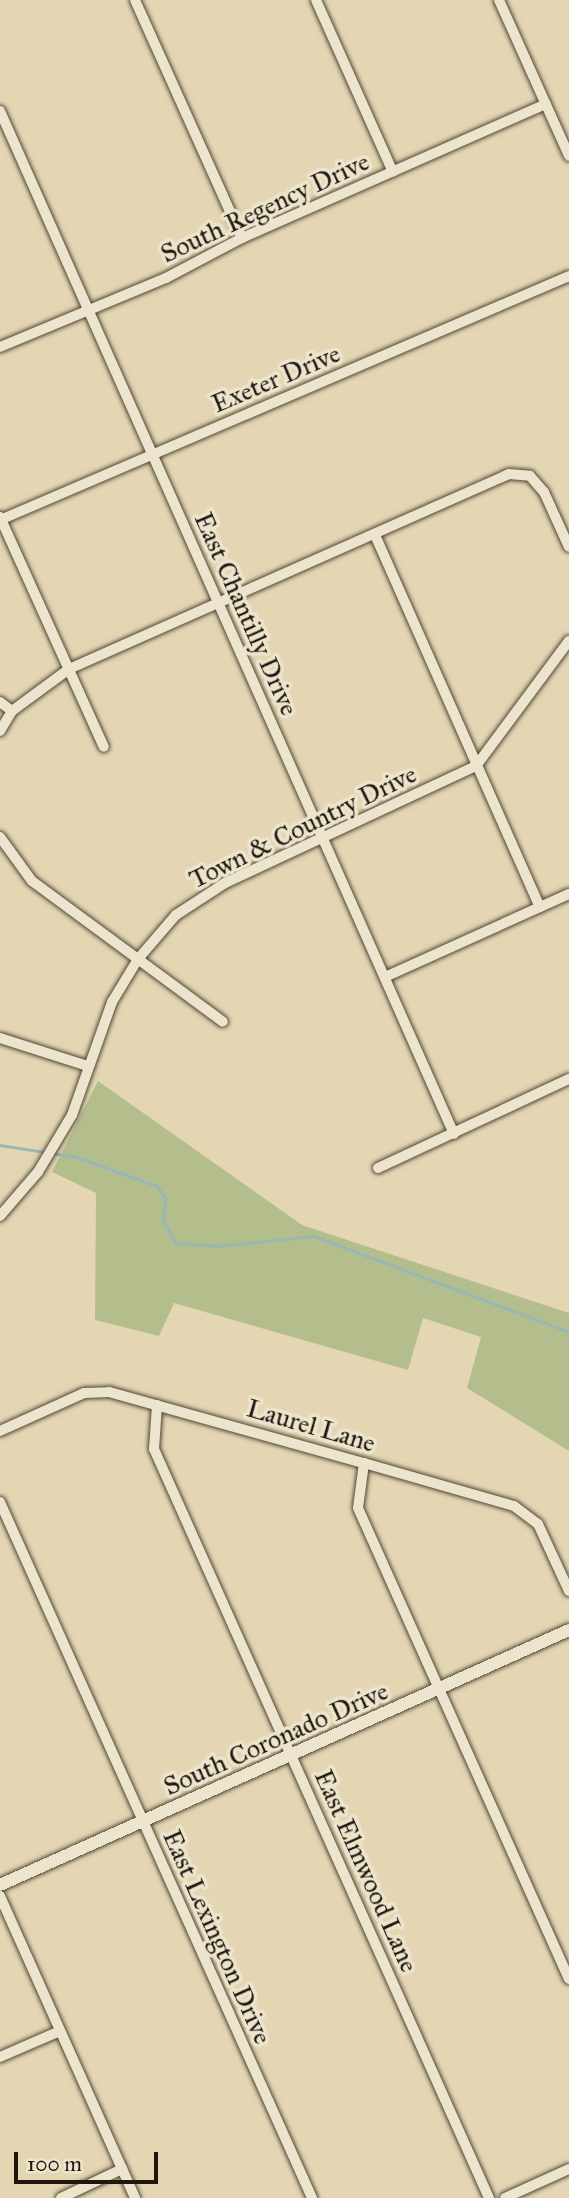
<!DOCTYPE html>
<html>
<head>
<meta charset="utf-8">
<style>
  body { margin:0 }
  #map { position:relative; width:569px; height:2198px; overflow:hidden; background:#e4d6b3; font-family:"IM FELL Great Primer",serif }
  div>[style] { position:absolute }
  .green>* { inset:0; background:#b4be8c }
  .stream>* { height:2.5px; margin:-1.25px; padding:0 1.25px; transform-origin:1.25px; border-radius:1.25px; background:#98b7b5 }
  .roads { filter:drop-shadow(0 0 2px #504737) drop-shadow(0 0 2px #504737) }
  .minor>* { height:10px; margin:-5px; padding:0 5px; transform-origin:5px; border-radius:5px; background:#ede4ce }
  .tertiary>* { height:12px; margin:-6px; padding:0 6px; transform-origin:6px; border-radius:6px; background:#ede4ce }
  span { translate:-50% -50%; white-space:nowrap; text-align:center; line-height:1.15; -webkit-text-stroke:7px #ede4ce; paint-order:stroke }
  .street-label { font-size:26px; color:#1f170e }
  .scale { position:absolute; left:14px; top:2152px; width:144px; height:32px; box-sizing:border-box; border:4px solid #1f170e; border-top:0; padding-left:9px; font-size:21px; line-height:24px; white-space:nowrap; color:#1f170e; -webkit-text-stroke:5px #ede4ce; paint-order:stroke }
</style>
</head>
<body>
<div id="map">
  <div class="green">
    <i style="clip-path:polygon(98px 1081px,302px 1225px,569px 1313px,569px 1451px,467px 1388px,481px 1337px,423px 1318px,408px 1370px,174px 1303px,159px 1336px,95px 1320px,96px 1193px,52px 1172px)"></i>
  </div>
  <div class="stream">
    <i style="left:0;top:1145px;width:78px;rotate:8.9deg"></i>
    <i style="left:77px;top:1157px;width:85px;rotate:19.9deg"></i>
    <i style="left:157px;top:1186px;width:16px;rotate:55deg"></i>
    <i style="left:166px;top:1199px;width:21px;rotate:98deg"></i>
    <i style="left:163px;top:1220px;width:26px;rotate:61deg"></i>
    <i style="left:176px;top:1243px;width:41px;rotate:4.2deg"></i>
    <i style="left:217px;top:1246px;width:98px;rotate:-5.9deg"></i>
    <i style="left:314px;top:1236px;width:272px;rotate:20.6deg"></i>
  </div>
  <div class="roads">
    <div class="minor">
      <i style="left:135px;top:0;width:261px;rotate:65.8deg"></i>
      <i style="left:316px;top:0;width:188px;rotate:65.9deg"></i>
      <i style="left:499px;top:0;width:171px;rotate:65.8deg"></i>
      <i style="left:0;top:111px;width:1119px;rotate:66.07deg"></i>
      <i style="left:0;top:347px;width:180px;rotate:-22.6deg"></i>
      <i style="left:166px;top:278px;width:86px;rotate:-27.8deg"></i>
      <i style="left:242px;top:238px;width:332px;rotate:-23.8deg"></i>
      <i style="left:0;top:517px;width:252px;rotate:65.7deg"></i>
      <i style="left:0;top:520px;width:619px;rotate:-23.21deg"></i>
      <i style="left:375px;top:535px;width:407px;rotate:66.1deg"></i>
      <i style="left:0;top:702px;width:15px;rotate:37deg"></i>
      <i style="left:0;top:731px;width:23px;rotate:-59deg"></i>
      <i style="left:12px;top:711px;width:71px;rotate:-36.4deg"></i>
      <i style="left:69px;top:669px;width:481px;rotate:-23.9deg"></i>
      <i style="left:509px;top:474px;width:21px;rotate:5deg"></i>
      <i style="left:530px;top:476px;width:21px;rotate:49deg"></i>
      <i style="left:544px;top:492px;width:60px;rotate:65.6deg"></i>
      <i style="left:0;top:837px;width:54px;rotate:54deg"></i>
      <i style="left:32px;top:881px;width:237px;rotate:36.4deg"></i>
      <i style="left:385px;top:977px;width:202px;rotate:-24.3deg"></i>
      <i style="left:0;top:1038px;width:92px;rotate:17.7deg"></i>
      <i style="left:378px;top:1168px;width:211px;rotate:-25deg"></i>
      <i style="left:0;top:1216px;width:58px;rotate:-49.2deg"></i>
      <i style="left:38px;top:1172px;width:66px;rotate:-59.2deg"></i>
      <i style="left:72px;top:1115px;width:120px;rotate:-70.5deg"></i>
      <i style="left:112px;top:1002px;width:50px;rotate:-58.8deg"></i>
      <i style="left:138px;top:959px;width:58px;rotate:-49.2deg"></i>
      <i style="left:176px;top:915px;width:59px;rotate:-33.1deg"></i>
      <i style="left:225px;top:883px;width:277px;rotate:-25deg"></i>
      <i style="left:476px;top:766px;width:156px;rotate:-53.4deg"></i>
      <i style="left:157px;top:1405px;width:44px;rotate:93.9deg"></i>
      <i style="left:154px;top:1449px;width:821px;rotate:65.9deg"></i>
      <i style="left:0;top:1431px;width:92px;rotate:-24.3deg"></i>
      <i style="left:84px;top:1393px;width:25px;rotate:-2deg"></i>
      <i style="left:109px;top:1392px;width:265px;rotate:15.6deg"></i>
      <i style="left:364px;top:1463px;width:156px;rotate:16deg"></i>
      <i style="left:514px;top:1506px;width:30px;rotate:37deg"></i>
      <i style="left:538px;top:1524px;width:74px;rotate:65.2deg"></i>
      <i style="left:364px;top:1463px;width:45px;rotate:97.6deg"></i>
      <i style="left:358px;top:1508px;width:516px;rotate:65.87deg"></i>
      <i style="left:0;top:1502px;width:763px;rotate:65.85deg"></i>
      <i style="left:0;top:1896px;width:331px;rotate:65.9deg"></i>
      <i style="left:0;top:2057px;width:65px;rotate:-23.4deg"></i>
      <i style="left:61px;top:2198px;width:68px;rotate:-25.4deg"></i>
      <i style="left:505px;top:2198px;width:70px;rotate:-24.4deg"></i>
    </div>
    <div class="tertiary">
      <i style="left:0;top:1885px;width:624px;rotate:-24.14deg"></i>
    </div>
  </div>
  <div class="street-label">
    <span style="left:265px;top:208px;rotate:-25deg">South Regency Drive</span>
    <span style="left:276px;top:379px;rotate:-23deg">Exeter Drive</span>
    <span style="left:246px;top:614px;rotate:66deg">East Chantilly Drive</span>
    <span style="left:303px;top:827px;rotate:-26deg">Town &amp; Country Drive</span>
    <span style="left:311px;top:1426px;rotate:16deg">Laurel Lane</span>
    <span style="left:276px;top:1739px;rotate:-24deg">South Coronado Drive</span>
    <span style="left:366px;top:1871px;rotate:66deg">East Elmwood Lane</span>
    <span style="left:217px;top:1937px;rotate:66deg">East Lexington Drive</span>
  </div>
  <div class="scale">100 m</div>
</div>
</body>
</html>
